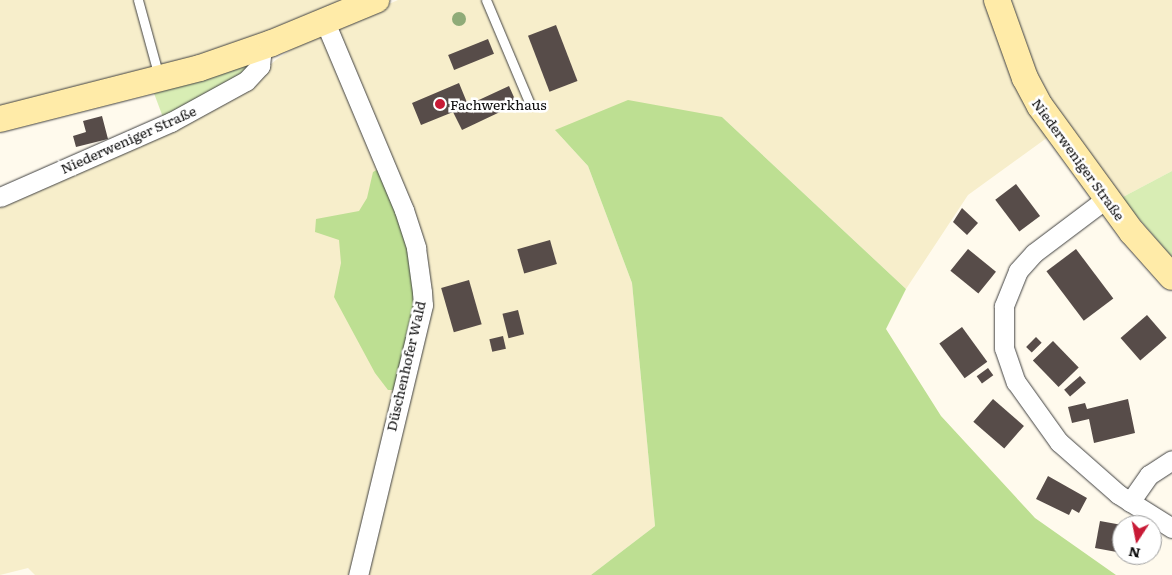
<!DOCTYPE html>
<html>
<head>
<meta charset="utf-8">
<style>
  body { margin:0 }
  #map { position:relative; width:1172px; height:575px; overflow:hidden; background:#fffaed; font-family:Literata,serif }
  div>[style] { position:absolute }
  .farmland>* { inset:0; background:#f7eecb }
  .green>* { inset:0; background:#d8edb4 }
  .forest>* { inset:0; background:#bddf92 }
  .building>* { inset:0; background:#574c49; transform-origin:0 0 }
  .roads { filter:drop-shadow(0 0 1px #404040) drop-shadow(0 0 1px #404040) }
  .lane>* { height:9px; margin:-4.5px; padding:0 4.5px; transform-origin:4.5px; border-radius:4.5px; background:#fff }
  .street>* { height:19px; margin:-9.5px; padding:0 9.5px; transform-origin:9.5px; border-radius:9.5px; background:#fff }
  .secondary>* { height:26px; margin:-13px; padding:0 13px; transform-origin:13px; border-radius:13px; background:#ffeba8 }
  .trees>* { width:14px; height:14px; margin:-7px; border-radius:50%; background:#8fab78 }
  .dots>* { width:14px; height:14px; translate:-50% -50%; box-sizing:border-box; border:2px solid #fff; border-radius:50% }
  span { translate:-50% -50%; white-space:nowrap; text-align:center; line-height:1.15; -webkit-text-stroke:5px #fff; paint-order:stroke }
  .poi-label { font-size:14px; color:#0d0d0d }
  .left { translate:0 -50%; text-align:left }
  .street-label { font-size:14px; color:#0d0d0d }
  .north { position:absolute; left:1112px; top:515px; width:50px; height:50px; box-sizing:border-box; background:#fff; border:1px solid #9e9e9e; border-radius:50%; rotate:191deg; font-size:14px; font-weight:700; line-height:20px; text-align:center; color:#0d0d0d }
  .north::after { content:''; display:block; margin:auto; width:18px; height:22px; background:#c81a36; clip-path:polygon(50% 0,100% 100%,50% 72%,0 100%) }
</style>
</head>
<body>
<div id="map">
  <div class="farmland">
    <i style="clip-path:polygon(0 0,363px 0,321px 17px,0 119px)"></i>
    <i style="clip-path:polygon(398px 0,1172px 0,1172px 171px,1121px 198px,1066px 124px,968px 195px,906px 289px,722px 117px,556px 131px,588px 166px,632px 283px,655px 526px,591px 575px,35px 575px,28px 568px,0 575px,0 201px,259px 75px,277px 59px,303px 42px)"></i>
  </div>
  <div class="green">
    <i style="clip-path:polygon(245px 61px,250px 68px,164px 120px,152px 88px)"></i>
    <i style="clip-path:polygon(1172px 171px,1172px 257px,1121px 198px)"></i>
  </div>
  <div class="forest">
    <i style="clip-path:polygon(628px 100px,722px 117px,906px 289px,886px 329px,941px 416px,1035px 518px,1116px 575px,591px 575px,655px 526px,632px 283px,588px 166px,555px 130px)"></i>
    <i style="clip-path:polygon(384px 166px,422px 292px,398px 390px,388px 390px,375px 373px,334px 297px,341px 263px,339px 240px,315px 232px,316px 219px,359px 211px,367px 198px,373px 172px)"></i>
  </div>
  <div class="building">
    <i style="left:556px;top:25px;width:60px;height:30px;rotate:69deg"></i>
    <i style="left:488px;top:39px;width:16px;height:43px;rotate:68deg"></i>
    <i style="clip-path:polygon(459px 83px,468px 105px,509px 86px,517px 104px,462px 130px,453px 112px,421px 125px,412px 103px)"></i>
    <i style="clip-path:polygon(102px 116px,108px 139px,76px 147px,73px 136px,86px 132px,83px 121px)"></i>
    <i style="left:1016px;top:184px;width:40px;height:26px;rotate:53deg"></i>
    <i style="clip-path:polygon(962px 208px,978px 223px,967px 235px,953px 222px)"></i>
    <i style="left:550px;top:240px;width:25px;height:34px;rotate:74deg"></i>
    <i style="left:968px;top:249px;width:36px;height:28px;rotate:39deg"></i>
    <i style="left:1076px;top:249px;width:62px;height:37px;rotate:53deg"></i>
    <i style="left:469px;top:280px;width:46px;height:29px;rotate:74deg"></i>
    <i style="left:518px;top:310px;width:25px;height:16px;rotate:76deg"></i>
    <i style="left:1147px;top:315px;width:30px;height:35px;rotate:49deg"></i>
    <i style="left:962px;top:327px;width:43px;height:28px;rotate:54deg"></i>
    <i style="left:503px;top:336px;width:13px;height:14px;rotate:77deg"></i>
    <i style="left:1036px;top:337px;width:8px;height:14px;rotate:45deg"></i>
    <i style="left:1053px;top:341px;width:37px;height:28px;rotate:46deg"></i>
    <i style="left:988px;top:368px;width:9px;height:14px;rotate:54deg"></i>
    <i style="left:1080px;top:376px;width:9px;height:21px;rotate:49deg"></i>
    <i style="left:993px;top:399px;width:41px;height:30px;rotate:41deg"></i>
    <i style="clip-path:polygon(1128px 399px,1135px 433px,1094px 443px,1089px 419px,1072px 423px,1068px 407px,1085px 403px,1087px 409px)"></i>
    <i style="clip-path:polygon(1048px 476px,1087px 498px,1079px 513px,1072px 509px,1069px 515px,1036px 499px)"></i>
    <i style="clip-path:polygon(1100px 521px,1122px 525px,1122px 553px,1095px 548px)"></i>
  </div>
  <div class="roads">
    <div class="lane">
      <i style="left:138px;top:0;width:80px;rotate:74.7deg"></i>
      <i style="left:486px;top:0;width:111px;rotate:67.1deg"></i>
    </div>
    <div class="street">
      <i style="left:325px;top:22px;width:204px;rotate:67.2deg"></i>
      <i style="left:404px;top:210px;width:40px;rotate:72deg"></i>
      <i style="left:416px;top:248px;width:44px;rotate:82.2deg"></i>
      <i style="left:422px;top:292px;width:13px;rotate:86deg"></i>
      <i style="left:423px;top:305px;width:278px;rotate:103.5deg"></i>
      <i style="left:0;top:197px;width:187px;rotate:-23.7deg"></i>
      <i style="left:171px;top:122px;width:85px;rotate:-28.7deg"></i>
      <i style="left:246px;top:81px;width:21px;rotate:-47deg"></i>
      <i style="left:260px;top:66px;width:19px;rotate:-84deg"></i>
      <i style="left:1107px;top:198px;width:91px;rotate:143deg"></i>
      <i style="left:1034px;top:253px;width:24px;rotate:132deg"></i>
      <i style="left:1018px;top:271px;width:38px;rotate:112deg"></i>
      <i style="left:1004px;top:306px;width:42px;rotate:90deg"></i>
      <i style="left:1004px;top:348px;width:36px;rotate:71deg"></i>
      <i style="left:1016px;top:382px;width:74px;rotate:54.4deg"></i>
      <i style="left:1059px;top:442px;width:79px;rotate:41.4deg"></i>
      <i style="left:1118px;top:494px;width:64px;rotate:32.2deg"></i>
      <i style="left:1130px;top:502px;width:33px;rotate:-55deg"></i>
      <i style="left:1149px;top:475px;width:27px;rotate:-33deg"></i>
    </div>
    <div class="secondary">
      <i style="left:997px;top:0;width:83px;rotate:70.3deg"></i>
      <i style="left:1025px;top:78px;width:32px;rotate:62deg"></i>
      <i style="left:1040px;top:106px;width:156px;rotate:53.9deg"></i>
      <i style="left:1132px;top:232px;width:60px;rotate:48.4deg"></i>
      <i style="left:0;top:119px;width:206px;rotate:-14.3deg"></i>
      <i style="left:200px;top:68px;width:76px;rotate:-19.1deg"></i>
      <i style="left:272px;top:43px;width:113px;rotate:-22.5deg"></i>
    </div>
  </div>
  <div class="trees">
    <i style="left:459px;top:19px"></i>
  </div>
  <div class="dots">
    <i style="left:440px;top:104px;background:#c81a36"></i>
  </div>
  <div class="poi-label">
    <span class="left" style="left:450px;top:104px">Fachwerkhaus</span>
  </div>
  <div class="street-label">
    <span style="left:128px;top:139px;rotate:-24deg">Niederweniger Straße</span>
    <span style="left:1079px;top:159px;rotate:54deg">Niederweniger Straße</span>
    <span style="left:405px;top:366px;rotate:-77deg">Düschenhofer Wald</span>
  </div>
  <div class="north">N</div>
</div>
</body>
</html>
